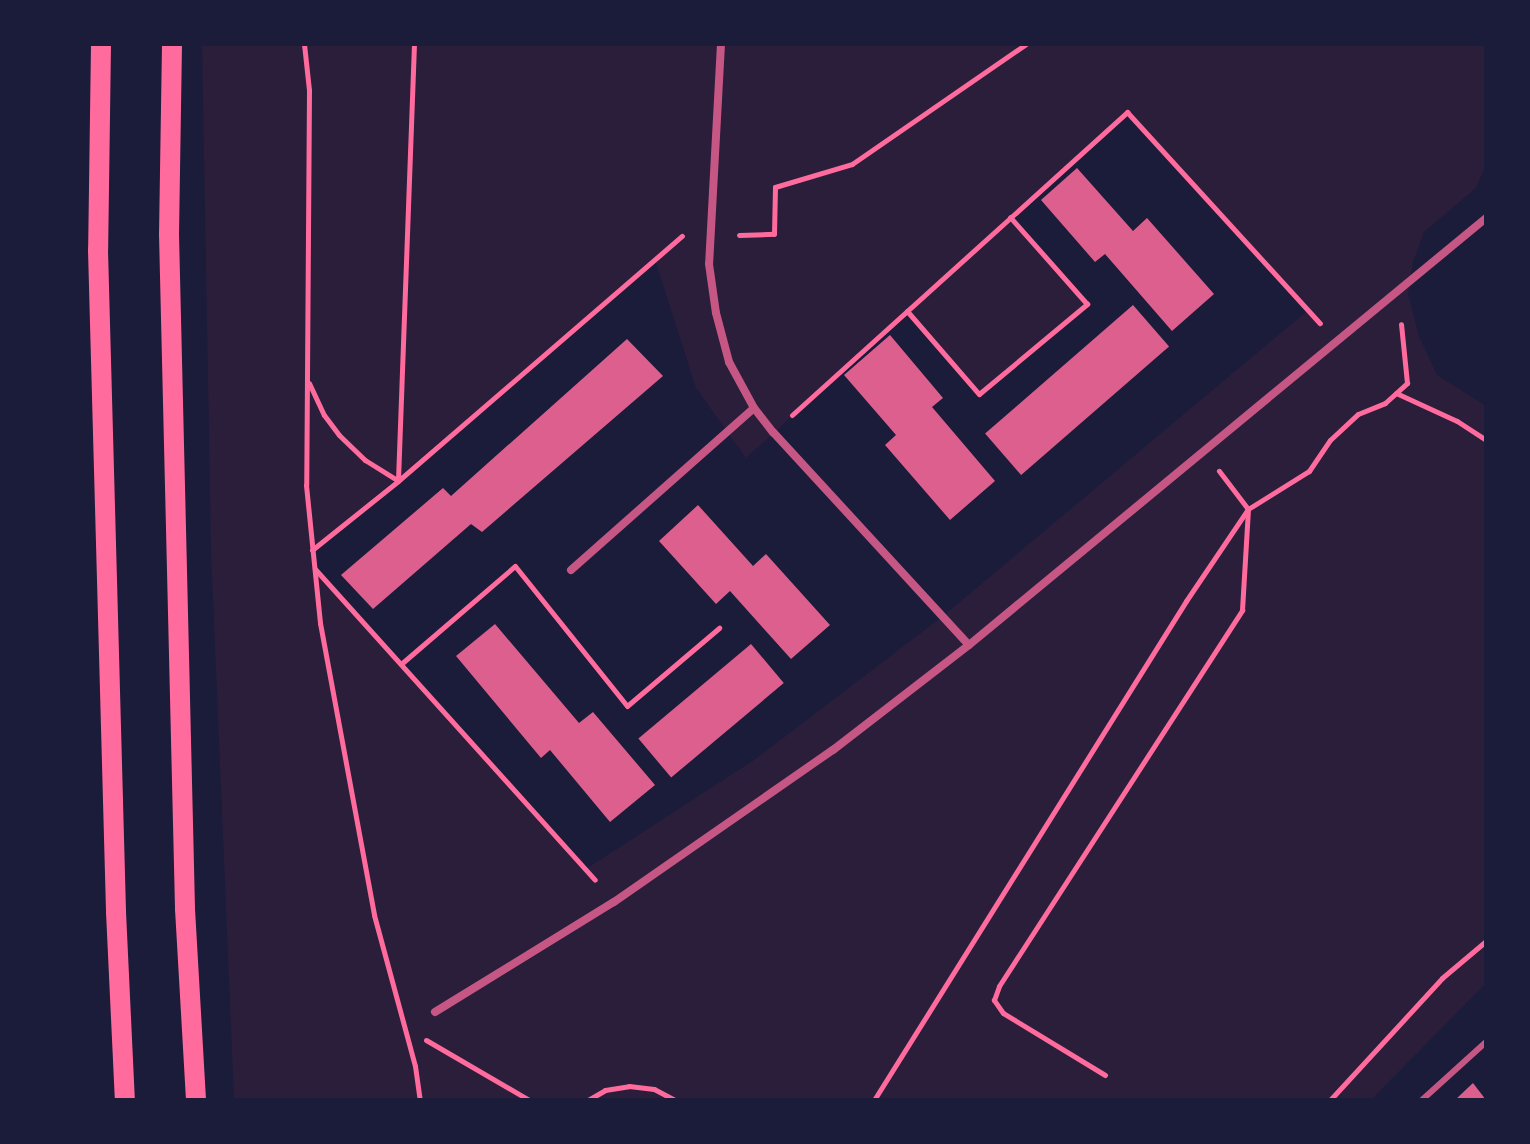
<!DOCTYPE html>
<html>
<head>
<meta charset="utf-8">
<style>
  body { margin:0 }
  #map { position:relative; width:1530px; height:1144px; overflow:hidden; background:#1b1b3a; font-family:"Alegreya Sans",sans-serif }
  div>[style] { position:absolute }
  .green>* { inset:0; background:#2a1e3b }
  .building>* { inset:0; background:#dd5f8e; transform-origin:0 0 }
  .path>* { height:5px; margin:-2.5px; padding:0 2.5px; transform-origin:2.5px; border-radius:2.5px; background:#ff6b9d }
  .service>* { height:6px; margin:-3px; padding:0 3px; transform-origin:3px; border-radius:3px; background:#c65784 }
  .minor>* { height:8px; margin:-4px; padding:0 4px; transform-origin:4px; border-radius:4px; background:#c65784 }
  .primary>* { height:20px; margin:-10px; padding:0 10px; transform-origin:10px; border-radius:10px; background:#ff6b9d }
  span { translate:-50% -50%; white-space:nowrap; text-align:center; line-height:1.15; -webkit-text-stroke:7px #1b1b3a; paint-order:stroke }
  .frame { position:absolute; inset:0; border:46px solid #1b1b3a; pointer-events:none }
</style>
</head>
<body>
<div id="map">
  <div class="green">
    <i style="clip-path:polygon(evenodd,202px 44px,1486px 44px,1486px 165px,1476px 188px,1424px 232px,1413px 262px,1408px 294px,1419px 336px,1437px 375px,1486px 406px,1486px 983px,1371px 1100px,234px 1100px,211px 550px,202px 44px,1127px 112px,1307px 311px,943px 616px,754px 760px,586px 869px,314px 568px,312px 550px,655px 260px,696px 388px,746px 458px,907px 311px,979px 394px,1087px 304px,1010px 217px,1127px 112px)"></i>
  </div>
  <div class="building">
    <i style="clip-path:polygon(1077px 168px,1133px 231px,1147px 218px,1214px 294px,1172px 331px,1105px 254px,1095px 262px,1041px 200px)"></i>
    <i style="left:1133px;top:305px;width:55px;height:196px;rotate:49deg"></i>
    <i style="clip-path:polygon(890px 335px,943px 398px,932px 407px,995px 481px,950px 520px,885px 445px,896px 435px,844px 375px)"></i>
    <i style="clip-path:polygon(627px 339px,663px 376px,482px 532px,471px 524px,373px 609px,341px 575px,443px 488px,451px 496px)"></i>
    <i style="clip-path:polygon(698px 505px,753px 566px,766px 554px,830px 625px,791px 659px,730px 591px,716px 604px,659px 541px)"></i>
    <i style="clip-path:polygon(495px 624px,579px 723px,593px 712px,655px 785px,610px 822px,550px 750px,541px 758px,456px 656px)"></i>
    <i style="left:751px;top:644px;width:51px;height:147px;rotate:50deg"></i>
    <i style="clip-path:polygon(1473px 1083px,1486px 1100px,1455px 1100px)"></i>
  </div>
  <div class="path">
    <i style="left:304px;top:44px;width:46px;rotate:83.8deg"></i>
    <i style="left:309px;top:90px;width:395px;rotate:90.4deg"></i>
    <i style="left:306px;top:485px;width:139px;rotate:84.2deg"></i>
    <i style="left:320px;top:623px;width:297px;rotate:79.5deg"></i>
    <i style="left:374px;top:915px;width:156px;rotate:74.8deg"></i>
    <i style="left:415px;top:1066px;width:34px;rotate:82deg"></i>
    <i style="left:739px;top:235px;width:35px;rotate:-2deg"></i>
    <i style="left:774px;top:234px;width:47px;rotate:-88.8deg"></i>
    <i style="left:775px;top:187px;width:80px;rotate:-16.6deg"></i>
    <i style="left:852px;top:164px;width:211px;rotate:-34.6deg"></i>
    <i style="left:907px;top:311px;width:110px;rotate:49.1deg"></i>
    <i style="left:979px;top:394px;width:141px;rotate:-39.8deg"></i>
    <i style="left:1087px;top:304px;width:116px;rotate:-131.5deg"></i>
    <i style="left:309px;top:383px;width:35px;rotate:65deg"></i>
    <i style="left:324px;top:415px;width:25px;rotate:53deg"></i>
    <i style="left:339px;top:435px;width:36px;rotate:44deg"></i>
    <i style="left:365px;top:460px;width:38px;rotate:32deg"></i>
    <i style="left:1396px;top:393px;width:67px;rotate:24.7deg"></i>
    <i style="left:1457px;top:421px;width:35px;rotate:33deg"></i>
    <i style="left:792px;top:415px;width:452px;rotate:-42.1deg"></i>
    <i style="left:1127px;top:112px;width:286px;rotate:47.6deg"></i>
    <i style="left:398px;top:480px;width:436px;rotate:-87.9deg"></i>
    <i style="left:312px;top:550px;width:110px;rotate:-38.7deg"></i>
    <i style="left:398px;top:481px;width:375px;rotate:-40.8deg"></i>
    <i style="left:315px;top:569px;width:418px;rotate:48deg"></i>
    <i style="left:401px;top:664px;width:150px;rotate:-40.7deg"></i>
    <i style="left:515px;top:566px;width:179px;rotate:51.3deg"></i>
    <i style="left:627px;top:706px;width:121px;rotate:-40.3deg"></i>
    <i style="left:426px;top:1040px;width:119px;rotate:30.2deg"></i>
    <i style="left:1105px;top:1075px;width:119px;rotate:-148.7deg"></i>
    <i style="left:1003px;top:1013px;width:16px;rotate:-125deg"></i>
    <i style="left:994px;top:1000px;width:15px;rotate:-70deg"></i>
    <i style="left:999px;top:986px;width:448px;rotate:-57.1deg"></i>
    <i style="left:1242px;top:610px;width:101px;rotate:-86.6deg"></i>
    <i style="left:1248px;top:509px;width:48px;rotate:-127.3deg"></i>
    <i style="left:588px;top:1100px;width:20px;rotate:-30deg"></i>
    <i style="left:605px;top:1090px;width:24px;rotate:-9deg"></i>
    <i style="left:629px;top:1086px;width:25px;rotate:7deg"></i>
    <i style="left:654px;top:1089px;width:24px;rotate:28deg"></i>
    <i style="left:874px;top:1100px;width:589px;rotate:-57.98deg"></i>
    <i style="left:1186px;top:601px;width:111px;rotate:-56deg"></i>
    <i style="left:1248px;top:509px;width:72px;rotate:-31.9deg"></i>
    <i style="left:1309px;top:471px;width:37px;rotate:-56deg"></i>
    <i style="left:1330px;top:440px;width:38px;rotate:-43deg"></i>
    <i style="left:1358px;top:414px;width:29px;rotate:-22deg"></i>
    <i style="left:1385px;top:403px;width:30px;rotate:-42deg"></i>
    <i style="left:1407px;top:383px;width:59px;rotate:-95.8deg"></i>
    <i style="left:1330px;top:1100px;width:166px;rotate:-47.4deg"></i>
    <i style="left:1442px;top:978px;width:57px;rotate:-40.1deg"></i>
  </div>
  <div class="service">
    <i style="left:1422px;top:1100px;width:86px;rotate:-42.2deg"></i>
  </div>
  <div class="minor">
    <i style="left:721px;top:44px;width:220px;rotate:93.1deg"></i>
    <i style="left:709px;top:264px;width:49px;rotate:81.9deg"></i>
    <i style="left:716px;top:313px;width:51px;rotate:75.1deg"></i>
    <i style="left:729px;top:362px;width:52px;rotate:61.5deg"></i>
    <i style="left:754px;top:408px;width:31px;rotate:52deg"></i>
    <i style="left:773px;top:432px;width:289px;rotate:47.4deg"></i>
    <i style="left:571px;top:570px;width:244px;rotate:-41.5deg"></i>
    <i style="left:435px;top:1012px;width:210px;rotate:-31.6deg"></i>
    <i style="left:614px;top:902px;width:267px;rotate:-34.8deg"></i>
    <i style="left:833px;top:750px;width:172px;rotate:-37.7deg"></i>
    <i style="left:969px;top:645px;width:671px;rotate:-39.55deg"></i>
  </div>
  <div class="primary">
    <i style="left:101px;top:44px;width:206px;rotate:90.8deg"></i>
    <i style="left:98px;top:250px;width:662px;rotate:88.44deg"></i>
    <i style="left:116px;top:912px;width:188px;rotate:87.3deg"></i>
    <i style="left:172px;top:44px;width:190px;rotate:90.9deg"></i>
    <i style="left:169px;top:234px;width:675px;rotate:88.64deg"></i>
    <i style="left:185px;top:909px;width:191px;rotate:86.7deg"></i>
  </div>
  <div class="frame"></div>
</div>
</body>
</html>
